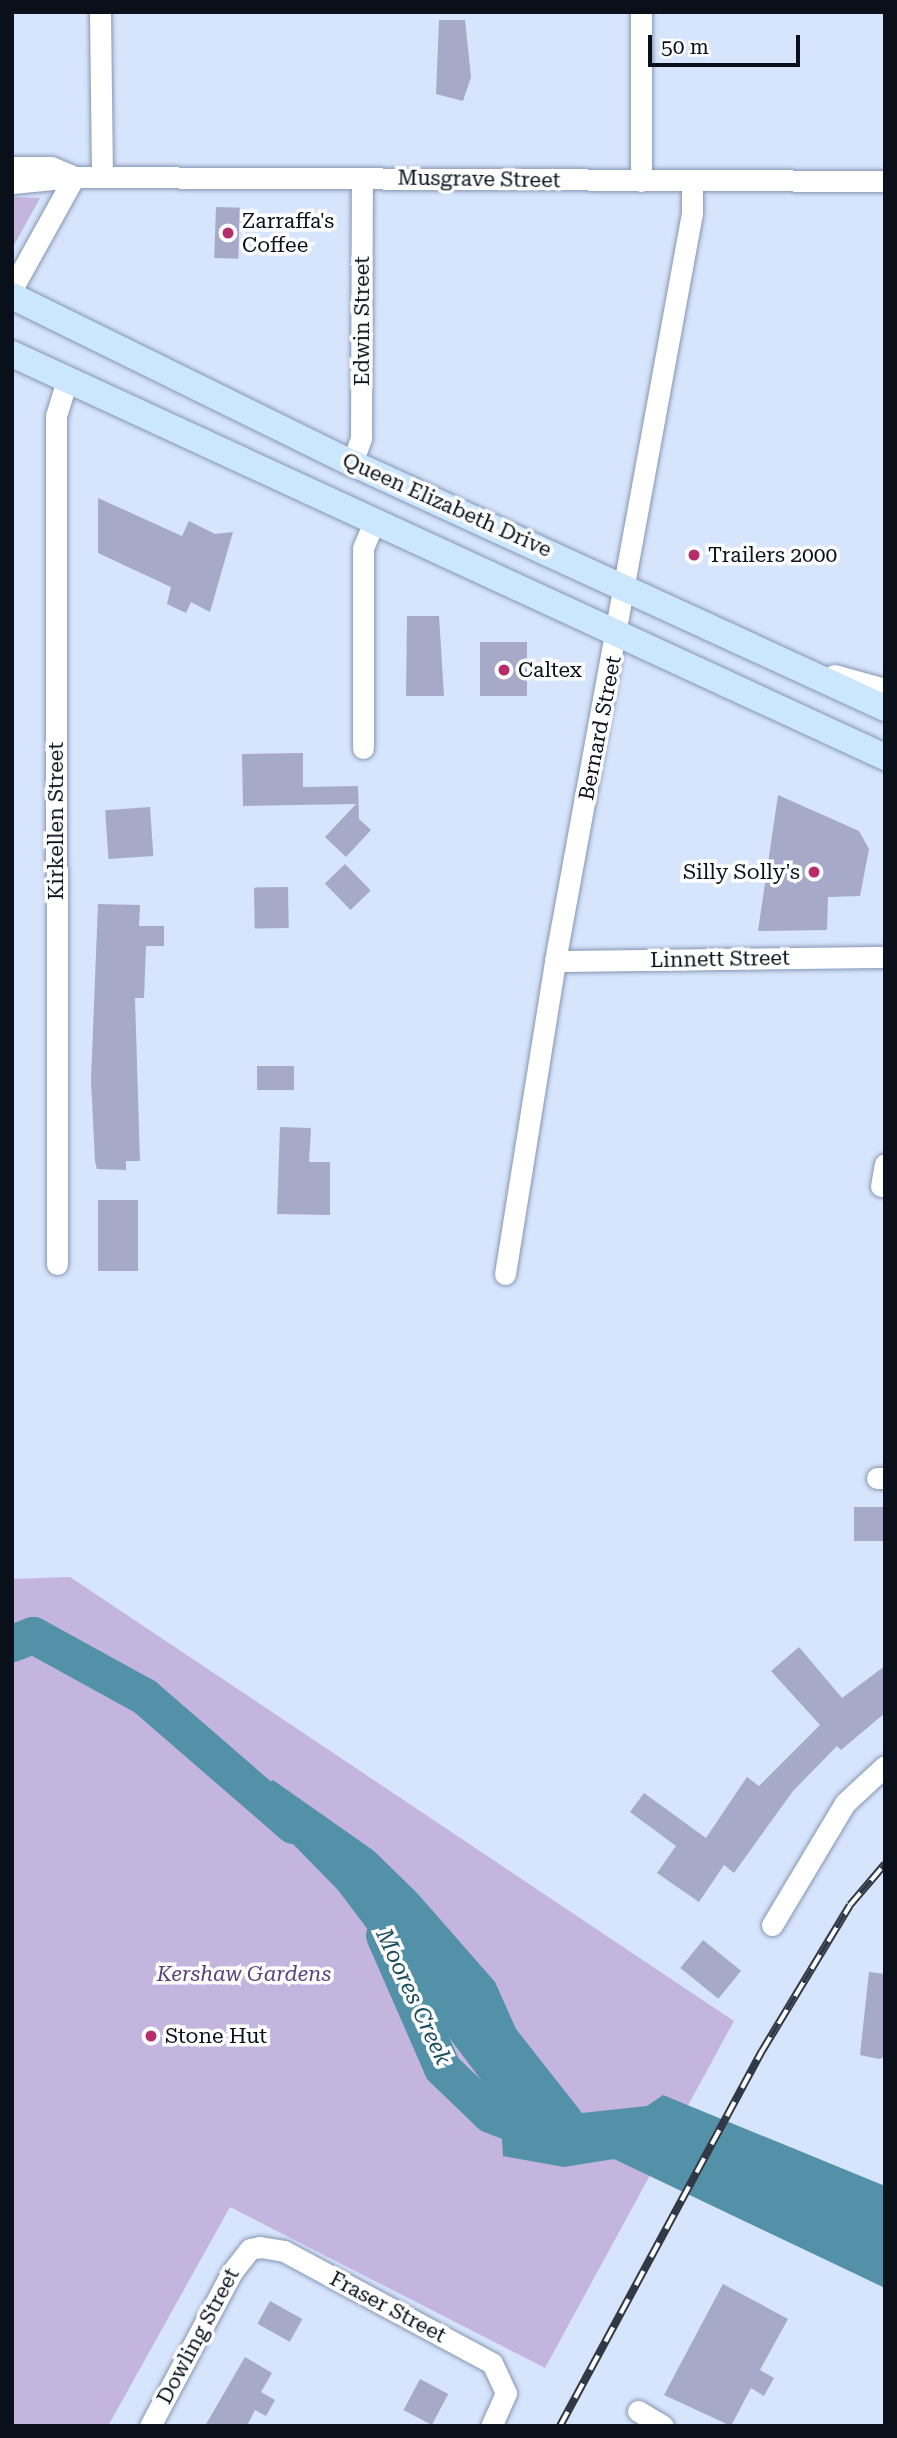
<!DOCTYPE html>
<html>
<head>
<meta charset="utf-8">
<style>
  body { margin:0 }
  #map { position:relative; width:897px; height:2438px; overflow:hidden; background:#d6e4fc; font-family:"Roboto Serif",serif }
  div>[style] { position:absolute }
  .green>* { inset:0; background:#c3b5de }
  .water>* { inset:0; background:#5391a8 }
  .river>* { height:37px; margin:-18.5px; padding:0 18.5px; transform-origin:18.5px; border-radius:18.5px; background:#5391a8 }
  .building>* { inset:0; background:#a6a9c8; transform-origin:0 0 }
  .roads { filter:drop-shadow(0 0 2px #8696b2) drop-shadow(0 0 2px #8696b2) }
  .minor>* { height:21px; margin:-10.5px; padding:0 10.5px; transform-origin:10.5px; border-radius:10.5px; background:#fff }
  .major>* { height:26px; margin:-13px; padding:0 13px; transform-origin:13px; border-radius:13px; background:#cae7fe }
  .rail>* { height:8px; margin-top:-4px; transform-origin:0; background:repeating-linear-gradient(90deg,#fff 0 16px,#323946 0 32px); box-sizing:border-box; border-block:2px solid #323946 }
  .dots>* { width:19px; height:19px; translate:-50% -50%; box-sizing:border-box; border:4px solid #fff; border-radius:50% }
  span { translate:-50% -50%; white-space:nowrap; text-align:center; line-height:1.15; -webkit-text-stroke:7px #fff; paint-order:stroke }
  .street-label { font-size:21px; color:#0a101a }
  .poi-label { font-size:21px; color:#0a101a }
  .left { translate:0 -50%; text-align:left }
  .right { translate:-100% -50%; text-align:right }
  .park-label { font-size:21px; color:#59407e; font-style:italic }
  .water-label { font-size:23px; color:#194e5f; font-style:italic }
  .frame { position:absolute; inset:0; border:14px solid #0a101a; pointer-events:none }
  .scale { position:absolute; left:648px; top:35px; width:152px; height:32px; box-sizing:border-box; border:4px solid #0a101a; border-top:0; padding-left:9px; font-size:21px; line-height:24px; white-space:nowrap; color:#0a101a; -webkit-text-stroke:5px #fff; paint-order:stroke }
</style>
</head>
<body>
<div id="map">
  <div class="green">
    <i style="clip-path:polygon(12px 197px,40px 198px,12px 249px)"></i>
    <i style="clip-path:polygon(70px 1577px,734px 2021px,545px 2368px,230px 2207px,108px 2426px,12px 2426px,12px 1579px)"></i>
  </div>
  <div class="water">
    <i style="clip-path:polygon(273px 1780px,374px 1851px,417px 1893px,495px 1982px,516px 2029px,582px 2113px,647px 2106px,663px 2095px,885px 2186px,885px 2288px,614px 2159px,564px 2167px,503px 2156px,500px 2105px,338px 1890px,247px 1797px)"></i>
  </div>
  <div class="river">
    <i style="left:12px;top:1643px;width:22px;rotate:-21deg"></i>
    <i style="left:33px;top:1635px;width:127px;rotate:28.8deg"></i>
    <i style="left:144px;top:1696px;width:197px;rotate:40.9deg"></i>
    <i style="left:384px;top:1935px;width:145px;rotate:66.4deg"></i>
    <i style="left:442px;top:2068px;width:66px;rotate:43.8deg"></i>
    <i style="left:490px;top:2114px;width:62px;rotate:21.6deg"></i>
  </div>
  <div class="building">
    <i style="clip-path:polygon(439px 20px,465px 20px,471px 77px,463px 101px,436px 94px)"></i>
    <i style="left:216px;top:207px;width:24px;height:51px;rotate:2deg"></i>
    <i style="clip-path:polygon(98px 498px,182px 536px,189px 521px,215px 534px,233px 532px,210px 612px,191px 602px,186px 613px,167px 604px,171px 587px,98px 553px)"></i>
    <i style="clip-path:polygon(407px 616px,439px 616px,444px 696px,406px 696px)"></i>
    <i style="left:480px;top:642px;width:47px;height:54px"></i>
    <i style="clip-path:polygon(303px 753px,303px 787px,358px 786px,359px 819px,371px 830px,346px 857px,325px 837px,356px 804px,243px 806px,242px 754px)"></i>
    <i style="clip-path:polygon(778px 795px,859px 831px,869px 849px,860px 896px,828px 897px,827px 930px,758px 931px)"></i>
    <i style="left:150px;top:807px;width:49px;height:45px;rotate:86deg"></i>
    <i style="left:345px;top:864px;width:37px;height:28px;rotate:46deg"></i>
    <i style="left:288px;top:887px;width:41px;height:34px;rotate:89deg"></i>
    <i style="clip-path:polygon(98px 904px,140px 905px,139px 926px,164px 926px,164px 946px,146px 946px,144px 998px,135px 998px,140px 1161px,126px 1161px,126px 1170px,97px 1169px,95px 1161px,91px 1080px)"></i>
    <i style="left:257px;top:1066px;width:37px;height:24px"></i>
    <i style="clip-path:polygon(280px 1127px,311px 1128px,309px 1162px,330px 1162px,330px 1215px,277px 1214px)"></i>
    <i style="left:98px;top:1200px;width:40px;height:71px"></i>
    <i style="left:854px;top:1507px;width:31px;height:34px"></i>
    <i style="clip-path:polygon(799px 1647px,842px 1698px,885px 1666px,885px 1713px,841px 1750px,837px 1746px,793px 1791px,734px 1873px,724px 1865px,699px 1902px,657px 1873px,676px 1846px,630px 1812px,644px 1793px,706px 1838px,747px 1777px,759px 1786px,820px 1725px,771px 1671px)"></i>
    <i style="left:703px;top:1940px;width:49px;height:36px;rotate:39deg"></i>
    <i style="clip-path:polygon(869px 1972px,885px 1974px,885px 2057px,879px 2059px,860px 2055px)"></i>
    <i style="clip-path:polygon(723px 2284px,788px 2319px,760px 2370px,774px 2378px,764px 2396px,751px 2388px,731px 2426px,664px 2395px)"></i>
    <i style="left:270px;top:2301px;width:37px;height:26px;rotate:29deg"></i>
    <i style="clip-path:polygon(245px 2357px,272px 2373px,261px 2392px,275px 2400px,266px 2416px,255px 2410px,247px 2426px,205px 2426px)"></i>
    <i style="left:420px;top:2379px;width:32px;height:35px;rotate:28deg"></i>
  </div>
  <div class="roads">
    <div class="minor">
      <i style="left:100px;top:12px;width:165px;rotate:89.3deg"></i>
      <i style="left:641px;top:12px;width:169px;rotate:90deg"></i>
      <i style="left:12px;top:167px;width:39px"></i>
      <i style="left:51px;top:167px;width:25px;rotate:23deg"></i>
      <i style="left:12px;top:183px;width:62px;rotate:-5.5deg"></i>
      <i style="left:74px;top:177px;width:811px;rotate:0.28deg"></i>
      <i style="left:12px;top:289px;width:128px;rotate:-61deg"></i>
      <i style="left:352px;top:463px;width:27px;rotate:-70deg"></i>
      <i style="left:361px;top:438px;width:260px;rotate:-89.8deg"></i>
      <i style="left:834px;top:675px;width:53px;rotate:15.4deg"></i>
      <i style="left:363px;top:748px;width:200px;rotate:-90deg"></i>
      <i style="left:363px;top:548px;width:28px;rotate:-67deg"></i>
      <i style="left:555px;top:961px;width:330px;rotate:-0.7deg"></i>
      <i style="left:881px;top:1186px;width:22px;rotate:-80deg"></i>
      <i style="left:57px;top:1264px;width:848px;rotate:-90.07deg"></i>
      <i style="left:56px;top:416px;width:38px;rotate:-73deg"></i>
      <i style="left:505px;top:1274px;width:317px;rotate:-80.9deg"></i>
      <i style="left:555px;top:961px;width:760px;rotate:-79.62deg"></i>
      <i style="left:692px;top:213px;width:31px;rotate:-90deg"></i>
      <i style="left:877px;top:1478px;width:8px"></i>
      <i style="left:772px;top:1925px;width:142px;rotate:-59.1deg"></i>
      <i style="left:845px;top:1803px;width:54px;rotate:-42.8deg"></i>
      <i style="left:638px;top:2411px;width:29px;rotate:31deg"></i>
      <i style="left:150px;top:2426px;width:174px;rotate:-62deg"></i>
      <i style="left:232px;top:2272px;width:29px;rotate:-52deg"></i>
      <i style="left:250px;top:2249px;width:10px;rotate:-11deg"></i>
      <i style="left:260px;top:2247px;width:24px;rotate:9deg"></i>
      <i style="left:284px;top:2251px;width:236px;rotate:28.3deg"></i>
      <i style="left:492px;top:2363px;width:33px;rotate:65deg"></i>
      <i style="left:506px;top:2393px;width:36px;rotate:114deg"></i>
    </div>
    <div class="major">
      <i style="left:12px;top:296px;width:379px;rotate:26.2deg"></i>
      <i style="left:352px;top:463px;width:587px;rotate:24.69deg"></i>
      <i style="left:12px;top:354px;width:962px;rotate:24.78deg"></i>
    </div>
  </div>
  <div class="rail">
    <i style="left:560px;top:2426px;width:426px;rotate:-61.7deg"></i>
    <i style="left:762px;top:2051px;width:170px;rotate:-58.9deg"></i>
    <i style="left:850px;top:1905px;width:54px;rotate:-49.5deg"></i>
  </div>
  <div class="dots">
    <i style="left:228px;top:233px;background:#b72d69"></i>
    <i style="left:694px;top:555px;background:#b72d69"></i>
    <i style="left:504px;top:670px;background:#b72d69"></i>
    <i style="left:814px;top:872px;background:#b72d69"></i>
    <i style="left:151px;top:2036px;background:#b72d69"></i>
  </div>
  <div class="street-label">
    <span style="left:479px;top:179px;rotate:1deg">Musgrave Street</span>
    <span style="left:362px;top:321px;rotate:-90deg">Edwin Street</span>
    <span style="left:447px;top:505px;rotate:24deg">Queen Elizabeth Drive</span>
    <span style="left:600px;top:728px;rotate:-79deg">Bernard Street</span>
    <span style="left:56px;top:821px;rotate:-90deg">Kirkellen Street</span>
    <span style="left:720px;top:959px;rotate:-1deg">Linnett Street</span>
    <span style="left:388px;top:2307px;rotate:28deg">Fraser Street</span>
    <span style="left:198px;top:2336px;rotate:-62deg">Dowling Street</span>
  </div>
  <div class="poi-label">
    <span class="left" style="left:242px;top:233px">Zarraffa's<br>Coffee</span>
    <span class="left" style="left:708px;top:555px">Trailers 2000</span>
    <span class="left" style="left:518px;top:670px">Caltex</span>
    <span class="right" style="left:800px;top:872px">Silly Solly's</span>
    <span class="left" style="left:165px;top:2036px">Stone Hut</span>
  </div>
  <div class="park-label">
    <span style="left:244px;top:1974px">Kershaw Gardens</span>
  </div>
  <div class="water-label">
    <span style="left:413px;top:1997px;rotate:65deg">Moores Creek</span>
  </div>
  <div class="frame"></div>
  <div class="scale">50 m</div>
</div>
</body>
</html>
